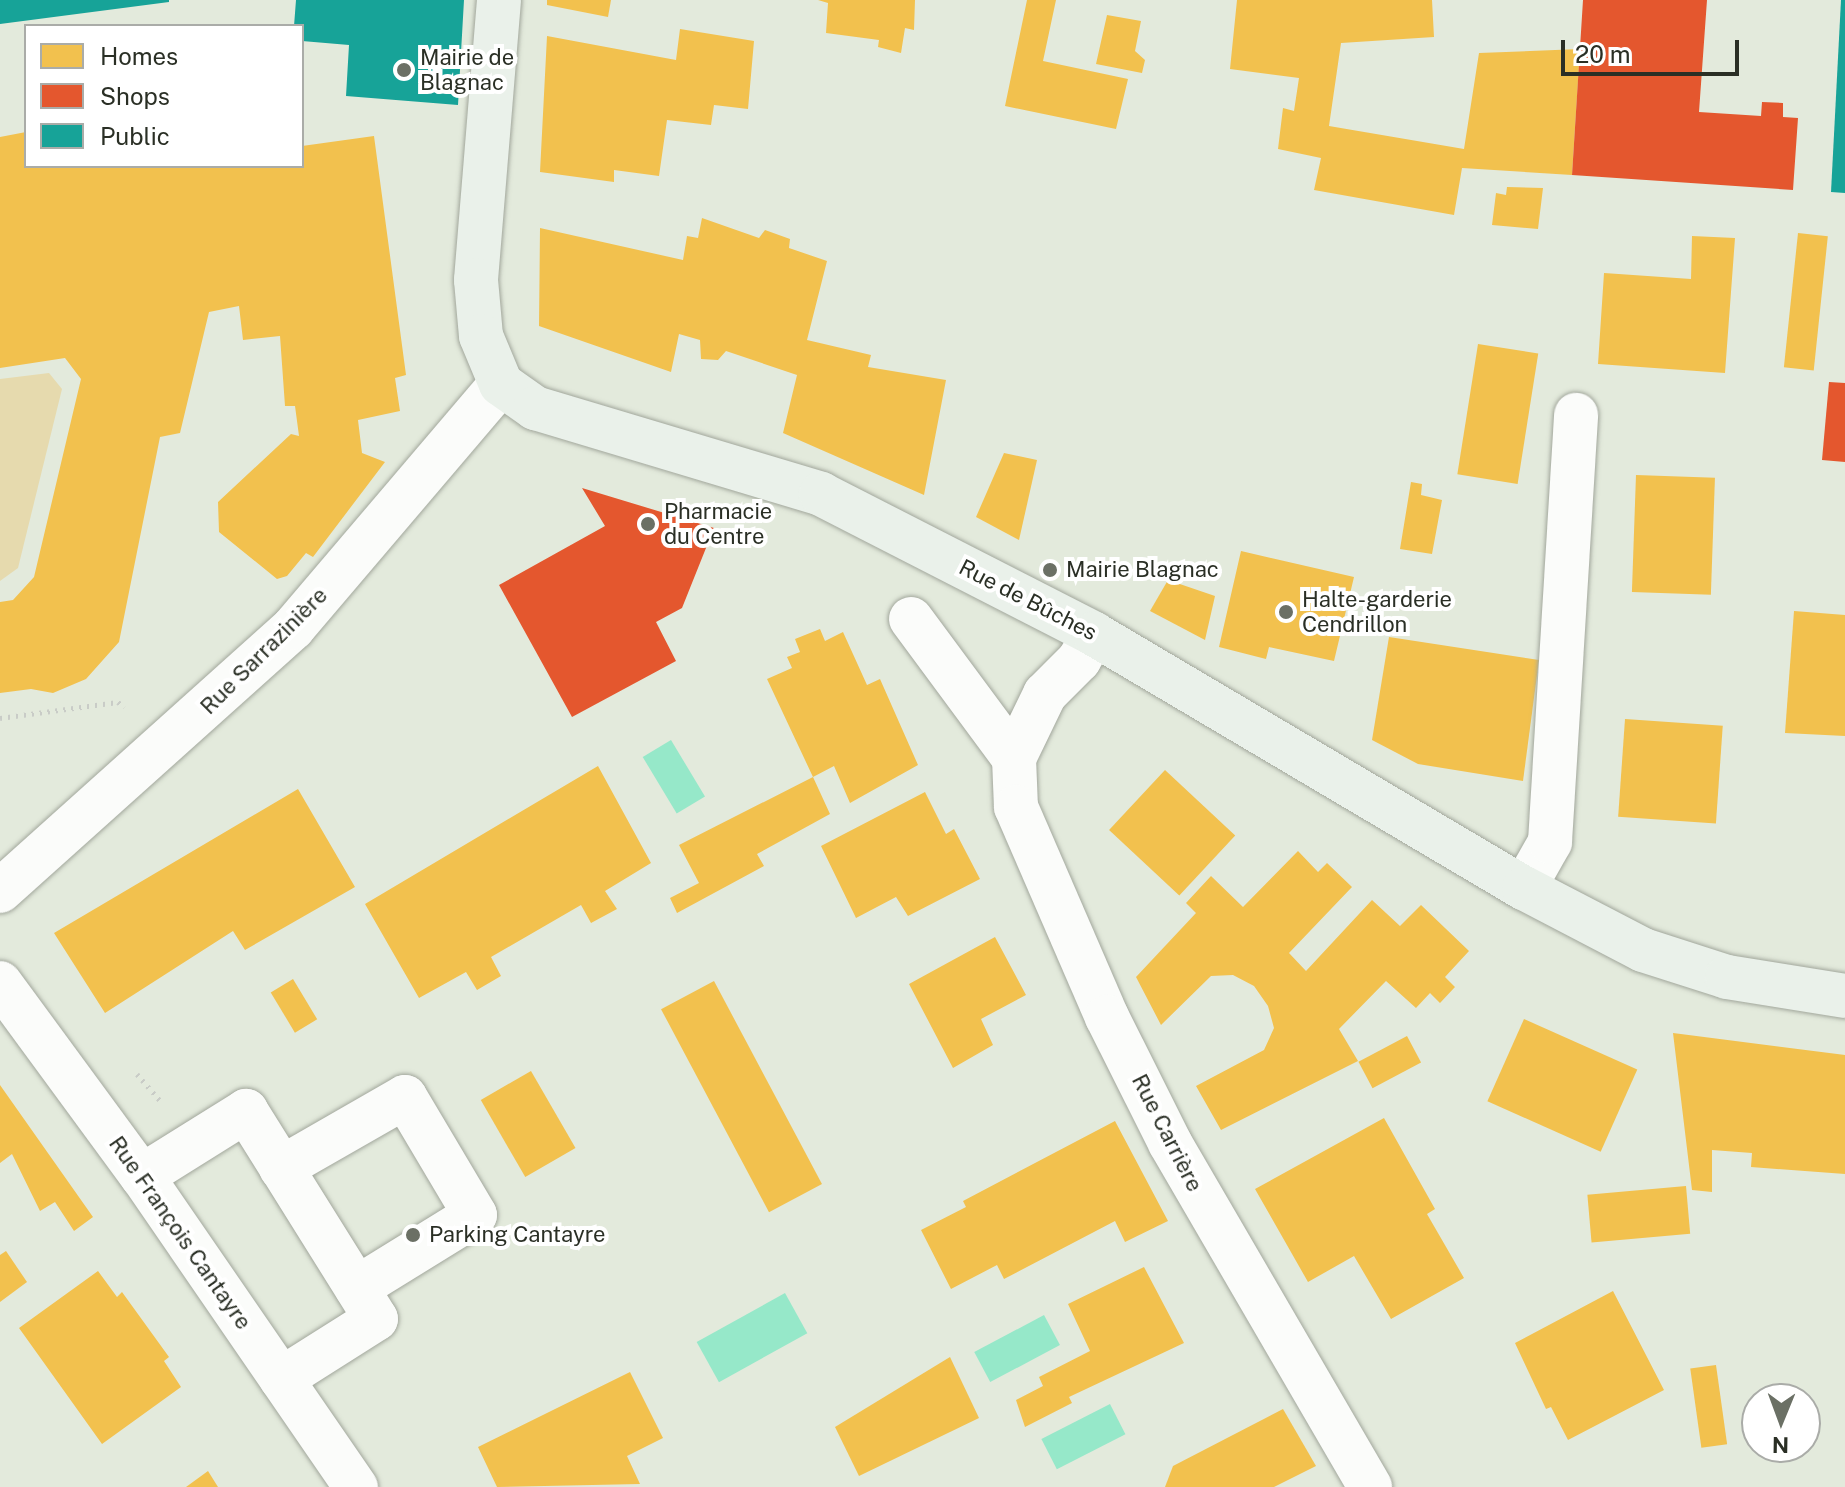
<!DOCTYPE html>
<html>
<head>
<meta charset="utf-8">
<style>
  body { margin:0 }
  #map { position:relative; width:1845px; height:1487px; overflow:hidden; background:#e3eadc; font-family:"Public Sans",sans-serif }
  div>[style] { position:absolute }
  .green>* { inset:0; background:#e6daae }
  .water>* { inset:0; background:#96e8c9; transform-origin:0 0 }
  .homes>* { inset:0; background:#f2c14e; transform-origin:0 0 }
  .shops>* { inset:0; background:#e4572e }
  .public>* { inset:0; background:#17a398 }
  .path>* { height:5px; margin-top:-2.5px; transform-origin:0; background:repeating-linear-gradient(90deg,#c9ccc7 0 2px,transparent 0 8px) }
  .roads { filter:drop-shadow(0 0 2px #a2a79c) drop-shadow(0 0 2px #a2a79c) }
  .minor>* { height:44px; margin:-22px; padding:0 22px; transform-origin:22px; border-radius:22px; background:#fbfcfa }
  .major>* { height:44px; margin:-22px; padding:0 22px; transform-origin:22px; border-radius:22px; background:#eaf1ea }
  .dots>* { width:22px; height:22px; translate:-50% -50%; box-sizing:border-box; border:4px solid #fff; border-radius:50% }
  span { translate:-50% -50%; white-space:nowrap; text-align:center; line-height:1.15; -webkit-text-stroke:8px #fff; paint-order:stroke }
  .poi-label { font-size:22px; color:#2a2f25 }
  .left { translate:0 -50%; text-align:left }
  .street-label { font-size:22px; color:#2a2f25 }
  .legend { position:absolute; left:24px; top:24px; width:280px; height:144px; box-sizing:border-box; background:#fff; border:2px solid #aaaca8; margin:0; padding:10px 14px; list-style:none; font-size:24px; color:#2a2f25 }
  .legend li { display:flex; align-items:center; gap:16px; height:40px }
  .legend b { width:40px; border:2px solid #aaaca8 }
  .north { position:absolute; left:1741px; top:1383px; width:80px; height:80px; box-sizing:border-box; background:#fff; border:2px solid #aaaca8; border-radius:50%; rotate:181deg; font-size:22px; font-weight:700; line-height:32px; text-align:center; color:#2a2f25 }
  .north::after { content:''; display:block; margin:auto; width:28px; height:36px; background:#6b7065; clip-path:polygon(50% 0,100% 100%,50% 72%,0 100%) }
  .scale { position:absolute; left:1561px; top:40px; width:178px; height:36px; box-sizing:border-box; border:4px solid #2a2f25; border-top:0; padding-left:10px; font-size:24px; line-height:28px; white-space:nowrap; color:#2a2f25; -webkit-text-stroke:6px #fff; paint-order:stroke }
</style>
</head>
<body>
<div id="map">
  <div class="green">
    <i style="clip-path:polygon(49px 373px,62px 389px,18px 568px,0 581px,0 379px)"></i>
  </div>
  <div class="water">
    <i style="left:671px;top:740px;width:66px;height:33px;rotate:59deg"></i>
    <i style="left:785px;top:1293px;width:46px;height:101px;rotate:61deg"></i>
    <i style="left:1044px;top:1315px;width:34px;height:79px;rotate:62deg"></i>
    <i style="left:1110px;top:1404px;width:34px;height:77px;rotate:63deg"></i>
  </div>
  <div class="homes">
    <i style="clip-path:polygon(547px 0,611px 0,608px 17px,547px 5px)"></i>
    <i style="clip-path:polygon(818px 0,915px 0,914px 30px,905px 28px,901px 53px,878px 47px,879px 40px,826px 33px,828px 3px)"></i>
    <i style="clip-path:polygon(1027px 0,1056px 0,1043px 61px,1128px 79px,1116px 129px,1005px 106px)"></i>
    <i style="clip-path:polygon(1237px 0,1432px 0,1434px 37px,1341px 43px,1329px 126px,1464px 149px,1479px 53px,1580px 49px,1572px 175px,1462px 168px,1454px 215px,1314px 190px,1321px 158px,1278px 149px,1283px 108px,1294px 111px,1299px 78px,1230px 69px)"></i>
    <i style="clip-path:polygon(1107px 15px,1141px 21px,1135px 51px,1145px 60px,1142px 73px,1096px 64px)"></i>
    <i style="clip-path:polygon(680px 29px,754px 41px,748px 109px,714px 105px,711px 125px,667px 120px,659px 176px,614px 170px,614px 182px,540px 172px,547px 36px,676px 60px)"></i>
    <i style="clip-path:polygon(26px 132px,26px 166px,302px 166px,302px 146px,374px 136px,406px 375px,395px 378px,400px 411px,358px 420px,362px 453px,385px 462px,313px 557px,306px 553px,287px 576px,277px 579px,219px 532px,218px 502px,291px 434px,299px 436px,295px 406px,285px 406px,280px 336px,243px 340px,239px 306px,209px 312px,180px 433px,160px 437px,119px 642px,86px 679px,53px 693px,31px 689px,0 693px,0 602px,13px 600px,34px 577px,81px 379px,65px 358px,0 368px,0 137px)"></i>
    <i style="clip-path:polygon(1507px 187px,1543px 188px,1538px 229px,1492px 225px,1496px 193px,1506px 195px)"></i>
    <i style="clip-path:polygon(702px 218px,759px 238px,765px 230px,790px 239px,789px 248px,827px 261px,807px 340px,871px 355px,868px 367px,946px 380px,924px 495px,783px 433px,797px 375px,726px 351px,718px 360px,701px 359px,700px 340px,679px 334px,671px 372px,539px 326px,540px 228px,683px 260px,687px 236px,698px 238px)"></i>
    <i style="left:1798px;top:233px;width:30px;height:135px;rotate:6deg"></i>
    <i style="clip-path:polygon(1692px 236px,1735px 238px,1725px 373px,1598px 364px,1604px 273px,1691px 279px)"></i>
    <i style="left:1478px;top:344px;width:61px;height:132px;rotate:9deg"></i>
    <i style="clip-path:polygon(1004px 453px,1037px 460px,1019px 540px,976px 517px)"></i>
    <i style="left:1636px;top:475px;width:79px;height:117px;rotate:2deg"></i>
    <i style="clip-path:polygon(1411px 482px,1422px 484px,1421px 495px,1442px 500px,1432px 554px,1400px 549px)"></i>
    <i style="clip-path:polygon(1241px 551px,1354px 577px,1334px 661px,1269px 647px,1266px 659px,1219px 647px)"></i>
    <i style="clip-path:polygon(1168px 580px,1215px 596px,1205px 640px,1150px 611px)"></i>
    <i style="clip-path:polygon(1794px 611px,1845px 615px,1845px 736px,1785px 733px)"></i>
    <i style="clip-path:polygon(820px 629px,825px 641px,843px 632px,867px 685px,880px 679px,918px 765px,850px 803px,834px 766px,813px 777px,767px 679px,792px 668px,787px 657px,800px 652px,795px 639px)"></i>
    <i style="clip-path:polygon(1389px 637px,1539px 660px,1523px 781px,1418px 764px,1372px 740px)"></i>
    <i style="left:1625px;top:719px;width:98px;height:98px;rotate:4deg"></i>
    <i style="clip-path:polygon(598px 766px,651px 863px,605px 891px,617px 909px,591px 923px,581px 905px,491px 957px,501px 976px,477px 990px,466px 972px,419px 998px,365px 904px)"></i>
    <i style="left:1165px;top:770px;width:96px;height:82px;rotate:43deg"></i>
    <i style="clip-path:polygon(813px 777px,830px 814px,757px 854px,764px 866px,677px 913px,670px 898px,699px 883px,679px 845px)"></i>
    <i style="clip-path:polygon(298px 789px,355px 887px,245px 950px,233px 931px,105px 1013px,54px 933px)"></i>
    <i style="clip-path:polygon(925px 792px,946px 834px,954px 829px,980px 879px,908px 916px,896px 897px,856px 918px,821px 846px)"></i>
    <i style="clip-path:polygon(1298px 851px,1318px 872px,1327px 863px,1352px 887px,1289px 953px,1306px 971px,1372px 900px,1400px 926px,1421px 905px,1469px 951px,1445px 977px,1455px 987px,1440px 1003px,1430px 993px,1416px 1008px,1386px 981px,1339px 1029px,1358px 1061px,1221px 1130px,1196px 1086px,1264px 1050px,1274px 1028px,1268px 1006px,1254px 986px,1233px 975px,1211px 976px,1161px 1025px,1136px 977px,1196px 913px,1186px 903px,1211px 876px,1243px 907px)"></i>
    <i style="clip-path:polygon(995px 937px,1026px 995px,981px 1019px,993px 1045px,953px 1068px,909px 984px)"></i>
    <i style="left:293px;top:979px;width:47px;height:26px;rotate:59deg"></i>
    <i style="left:714px;top:981px;width:230px;height:60px;rotate:62deg"></i>
    <i style="left:1524px;top:1019px;width:124px;height:90px;rotate:24deg"></i>
    <i style="clip-path:polygon(1673px 1033px,1845px 1055px,1845px 1174px,1751px 1167px,1752px 1153px,1712px 1150px,1712px 1192px,1692px 1190px)"></i>
    <i style="left:1407px;top:1036px;width:30px;height:55px;rotate:62deg"></i>
    <i style="left:531px;top:1071px;width:89px;height:58px;rotate:60deg"></i>
    <i style="clip-path:polygon(0 1085px,93px 1217px,74px 1231px,55px 1202px,40px 1211px,12px 1154px,0 1163px)"></i>
    <i style="clip-path:polygon(1384px 1118px,1435px 1209px,1427px 1214px,1464px 1278px,1391px 1319px,1354px 1256px,1308px 1282px,1255px 1189px)"></i>
    <i style="clip-path:polygon(1115px 1121px,1168px 1221px,1125px 1242px,1115px 1221px,1004px 1279px,997px 1265px,951px 1289px,921px 1230px,966px 1207px,963px 1201px)"></i>
    <i style="left:1686px;top:1186px;width:48px;height:99px;rotate:85deg"></i>
    <i style="clip-path:polygon(6px 1251px,27px 1282px,0 1302px,0 1255px)"></i>
    <i style="clip-path:polygon(1144px 1267px,1184px 1343px,1069px 1397px,1072px 1403px,1025px 1427px,1016px 1400px,1043px 1386px,1039px 1377px,1090px 1351px,1068px 1304px)"></i>
    <i style="clip-path:polygon(98px 1271px,117px 1297px,122px 1292px,169px 1357px,164px 1361px,181px 1387px,102px 1444px,19px 1328px)"></i>
    <i style="clip-path:polygon(1613px 1291px,1664px 1390px,1568px 1440px,1551px 1407px,1546px 1409px,1515px 1343px)"></i>
    <i style="clip-path:polygon(950px 1357px,979px 1418px,859px 1476px,835px 1427px)"></i>
    <i style="left:1716px;top:1365px;width:80px;height:26px;rotate:82deg"></i>
    <i style="clip-path:polygon(630px 1372px,663px 1438px,627px 1456px,640px 1484px,497px 1487px,478px 1447px)"></i>
    <i style="clip-path:polygon(1283px 1409px,1316px 1466px,1274px 1487px,1165px 1487px,1173px 1466px)"></i>
    <i style="clip-path:polygon(208px 1471px,218px 1487px,186px 1487px)"></i>
  </div>
  <div class="shops">
    <i style="clip-path:polygon(1583px 0,1707px 0,1699px 112px,1761px 116px,1762px 102px,1783px 103px,1783px 117px,1798px 118px,1793px 190px,1572px 175px)"></i>
    <i style="clip-path:polygon(1829px 382px,1845px 383px,1845px 462px,1822px 460px)"></i>
    <i style="clip-path:polygon(582px 488px,714px 528px,682px 608px,656px 622px,676px 661px,572px 717px,499px 585px,605px 526px)"></i>
  </div>
  <div class="public">
    <i style="clip-path:polygon(0 0,169px 0,169px 2px,0 24px)"></i>
    <i style="clip-path:polygon(296px 0,464px 0,458px 105px,346px 96px,349px 45px,302px 41px,302px 26px,294px 26px)"></i>
    <i style="clip-path:polygon(1841px 0,1845px 0,1845px 193px,1831px 192px)"></i>
  </div>
  <div class="path">
    <i style="left:0;top:718px;width:119px;rotate:-7.7deg"></i>
    <i style="left:118px;top:702px;width:8px;rotate:40deg"></i>
    <i style="left:137px;top:1074px;width:38px;rotate:49deg"></i>
  </div>
  <div class="roads">
    <div class="minor">
      <i style="left:911px;top:619px;width:173px;rotate:53.5deg"></i>
      <i style="left:1094px;top:634px;width:30px;rotate:120deg"></i>
      <i style="left:1079px;top:660px;width:48px;rotate:135deg"></i>
      <i style="left:1045px;top:694px;width:71px;rotate:115.8deg"></i>
      <i style="left:1014px;top:758px;width:49px;rotate:87.7deg"></i>
      <i style="left:1016px;top:807px;width:229px;rotate:66.6deg"></i>
      <i style="left:1107px;top:1017px;width:141px;rotate:63.4deg"></i>
      <i style="left:1170px;top:1143px;width:398px;rotate:59.8deg"></i>
      <i style="left:1524px;top:888px;width:53px;rotate:-60.5deg"></i>
      <i style="left:1550px;top:842px;width:428px;rotate:-86.5deg"></i>
      <i style="left:0;top:891px;width:394px;rotate:-41.9deg"></i>
      <i style="left:293px;top:628px;width:321px;rotate:-49.6deg"></i>
      <i style="left:0;top:983px;width:240px;rotate:53.7deg"></i>
      <i style="left:142px;top:1176px;width:378px;rotate:55.5deg"></i>
      <i style="left:281px;top:1168px;width:143px;rotate:-29.8deg"></i>
      <i style="left:405px;top:1097px;width:137px;rotate:59.3deg"></i>
      <i style="left:475px;top:1215px;width:139px;rotate:148.3deg"></i>
      <i style="left:142px;top:1176px;width:123px;rotate:-32deg"></i>
      <i style="left:246px;top:1111px;width:245px;rotate:58deg"></i>
      <i style="left:376px;top:1319px;width:112px;rotate:147.7deg"></i>
    </div>
    <div class="major">
      <i style="left:499px;top:0;width:281px;rotate:94.7deg"></i>
      <i style="left:476px;top:280px;width:56px;rotate:84.9deg"></i>
      <i style="left:481px;top:336px;width:52px;rotate:67.4deg"></i>
      <i style="left:501px;top:384px;width:42px;rotate:35.2deg"></i>
      <i style="left:535px;top:408px;width:299px;rotate:16.7deg"></i>
      <i style="left:821px;top:494px;width:307px;rotate:27.1deg"></i>
      <i style="left:1094px;top:634px;width:499px;rotate:30.6deg"></i>
      <i style="left:1524px;top:888px;width:134px;rotate:27.5deg"></i>
      <i style="left:1643px;top:950px;width:88px;rotate:17.8deg"></i>
      <i style="left:1727px;top:977px;width:120px;rotate:9.1deg"></i>
    </div>
  </div>
  <div class="dots">
    <i style="left:404px;top:70px;background:#6b7065"></i>
    <i style="left:648px;top:524px;background:#6b7065"></i>
    <i style="left:1050px;top:570px;background:#6b7065"></i>
    <i style="left:1286px;top:612px;background:#6b7065"></i>
    <i style="left:413px;top:1235px;background:#6b7065"></i>
  </div>
  <div class="poi-label">
    <span class="left" style="left:420px;top:70px">Mairie de<br>Blagnac</span>
    <span class="left" style="left:664px;top:524px">Pharmacie<br>du Centre</span>
    <span class="left" style="left:1066px;top:570px">Mairie Blagnac</span>
    <span class="left" style="left:1302px;top:612px">Halte-garderie<br>Cendrillon</span>
    <span class="left" style="left:429px;top:1235px">Parking Cantayre</span>
  </div>
  <div class="street-label">
    <span style="left:1028px;top:600px;rotate:27deg">Rue de Bûches</span>
    <span style="left:264px;top:651px;rotate:-45deg">Rue Sarrazinière</span>
    <span style="left:1167px;top:1133px;rotate:63deg">Rue Carrière</span>
    <span style="left:180px;top:1233px;rotate:55deg">Rue François Cantayre</span>
  </div>
  <ul class="legend">
  <li><b style="height:22px;background:#f2c14e"></b>Homes</li>
  <li><b style="height:22px;background:#e4572e"></b>Shops</li>
  <li><b style="height:22px;background:#17a398"></b>Public</li>
  </ul>
  <div class="north">N</div>
  <div class="scale">20 m</div>
</div>
</body>
</html>
